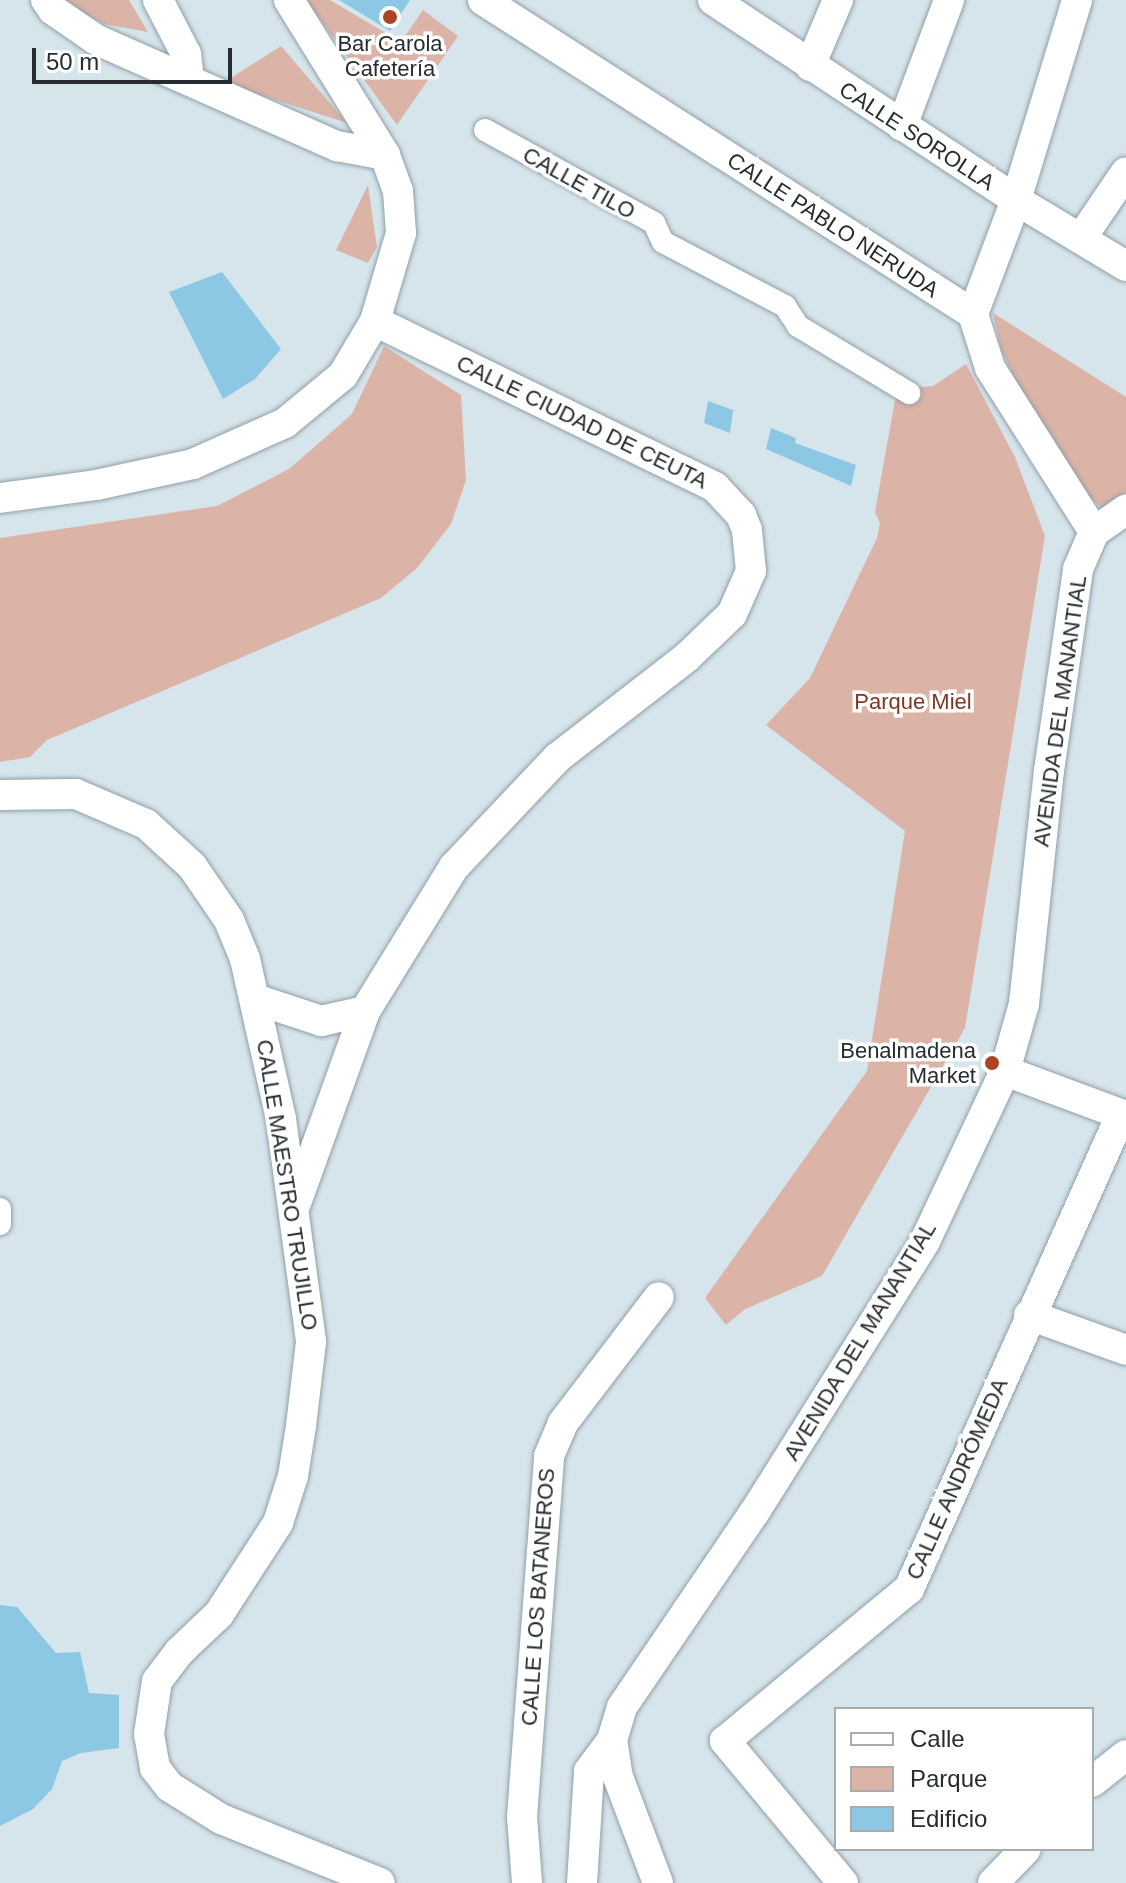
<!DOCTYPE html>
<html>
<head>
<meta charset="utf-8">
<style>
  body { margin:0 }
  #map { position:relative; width:1126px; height:1883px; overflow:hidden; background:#d6e5ec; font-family:Arial,sans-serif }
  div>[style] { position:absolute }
  .green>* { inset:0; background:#dcb3a7 }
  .building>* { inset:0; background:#8cc8e4 }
  .roads { filter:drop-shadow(0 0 2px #919fa6) drop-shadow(0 0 2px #919fa6) }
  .pedestrian>* { height:22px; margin:-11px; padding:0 11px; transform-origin:11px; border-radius:11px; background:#fff }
  .minor>* { height:30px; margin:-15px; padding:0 15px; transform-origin:15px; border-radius:15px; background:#fff }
  .dots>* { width:22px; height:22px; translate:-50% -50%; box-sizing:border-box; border:4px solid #fff; border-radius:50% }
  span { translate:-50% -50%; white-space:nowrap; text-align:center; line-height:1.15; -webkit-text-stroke:7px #fff; paint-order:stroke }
  .poi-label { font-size:22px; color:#262c2f }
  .right { translate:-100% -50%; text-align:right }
  .street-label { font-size:22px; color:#262c2f }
  .park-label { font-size:22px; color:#7d3622 }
  .legend { position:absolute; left:834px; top:1707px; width:260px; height:144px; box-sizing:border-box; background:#fff; border:2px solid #a8abac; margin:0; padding:10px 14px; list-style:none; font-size:24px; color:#262c2f }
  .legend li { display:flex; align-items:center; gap:16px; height:40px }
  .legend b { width:40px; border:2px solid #a8abac }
  .scale { position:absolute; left:32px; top:48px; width:200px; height:36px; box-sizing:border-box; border:4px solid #262c2f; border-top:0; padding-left:10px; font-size:24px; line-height:28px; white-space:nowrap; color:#262c2f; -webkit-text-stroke:6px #fff; paint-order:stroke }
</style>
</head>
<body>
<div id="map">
  <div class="green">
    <i style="clip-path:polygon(60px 0,129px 0,148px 32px,104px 24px)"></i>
    <i style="clip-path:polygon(306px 0,330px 0,401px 42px,423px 10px,458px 36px,397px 125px)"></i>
    <i style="clip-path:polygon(281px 46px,347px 123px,223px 83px)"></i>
    <i style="clip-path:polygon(368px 185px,377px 247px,368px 263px,336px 250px)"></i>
    <i style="clip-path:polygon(993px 313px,1126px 397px,1126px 492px,1102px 508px,1084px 493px,1025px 401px,1001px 349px)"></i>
    <i style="clip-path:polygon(384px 346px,461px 395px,466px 480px,451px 524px,417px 568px,381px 598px,47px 740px,30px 757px,0 762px,0 538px,217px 506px,289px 469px,352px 414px)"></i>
    <i style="clip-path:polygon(966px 364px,1015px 457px,1045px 536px,965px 1028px,822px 1276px,745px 1309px,726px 1325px,705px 1298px,867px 1071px,905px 831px,766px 725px,810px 678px,877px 538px,880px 523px,875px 512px,895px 400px,919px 387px,933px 386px)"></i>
  </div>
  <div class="building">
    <i style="clip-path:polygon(339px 0,410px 0,390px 31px)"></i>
    <i style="clip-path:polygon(222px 272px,281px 349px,255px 379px,223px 399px,169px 292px)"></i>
    <i style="clip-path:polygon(708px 401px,733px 410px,730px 433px,704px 423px)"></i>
    <i style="clip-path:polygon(771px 428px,796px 438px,795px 443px,856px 465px,851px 486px,766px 449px)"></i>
    <i style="clip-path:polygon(0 1605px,17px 1607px,56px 1653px,80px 1652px,89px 1693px,119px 1695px,119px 1748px,81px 1753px,62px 1761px,52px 1789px,33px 1809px,0 1826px)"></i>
  </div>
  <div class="roads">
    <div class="pedestrian">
      <i style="left:485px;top:130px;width:193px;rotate:28.8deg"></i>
      <i style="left:654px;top:223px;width:21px;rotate:65deg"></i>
      <i style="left:663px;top:242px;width:138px;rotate:27.7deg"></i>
      <i style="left:785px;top:306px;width:24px;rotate:57deg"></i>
      <i style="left:798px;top:326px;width:130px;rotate:31.1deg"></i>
      <i style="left:0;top:1209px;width:15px;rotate:90deg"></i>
    </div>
    <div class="minor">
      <i style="left:46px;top:0;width:12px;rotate:55deg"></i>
      <i style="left:53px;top:10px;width:51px;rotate:34.6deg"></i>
      <i style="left:95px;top:39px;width:265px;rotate:23.9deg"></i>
      <i style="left:337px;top:146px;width:49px;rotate:10.6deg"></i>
      <i style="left:158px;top:0;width:61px;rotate:62.6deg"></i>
      <i style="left:186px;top:54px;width:24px;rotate:83deg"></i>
      <i style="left:483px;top:0;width:582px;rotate:32.65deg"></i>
      <i style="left:973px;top:314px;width:57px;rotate:72.5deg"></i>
      <i style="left:990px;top:368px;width:194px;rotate:57.6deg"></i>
      <i style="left:713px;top:0;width:363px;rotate:33.4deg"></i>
      <i style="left:1016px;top:200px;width:128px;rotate:31deg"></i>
      <i style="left:810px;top:66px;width:72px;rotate:-67deg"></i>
      <i style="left:902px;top:126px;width:134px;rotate:-69.5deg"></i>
      <i style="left:1082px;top:237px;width:78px;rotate:-55.9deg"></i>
      <i style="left:973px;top:314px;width:122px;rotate:-69.3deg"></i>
      <i style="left:1016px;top:200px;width:209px;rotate:-73deg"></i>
      <i style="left:0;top:498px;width:97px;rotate:-7.7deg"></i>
      <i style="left:96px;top:485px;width:99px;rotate:-12.2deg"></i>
      <i style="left:193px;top:464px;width:101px;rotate:-24deg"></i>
      <i style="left:285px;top:423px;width:75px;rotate:-39.6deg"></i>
      <i style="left:343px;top:375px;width:63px;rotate:-59.3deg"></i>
      <i style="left:375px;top:321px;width:92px;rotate:-73.5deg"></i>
      <i style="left:401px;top:233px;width:42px;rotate:-94.1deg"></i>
      <i style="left:398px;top:191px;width:38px;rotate:-110deg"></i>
      <i style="left:385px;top:155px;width:182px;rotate:-121.8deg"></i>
      <i style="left:1094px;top:532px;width:39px;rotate:-35deg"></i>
      <i style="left:0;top:795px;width:76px;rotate:-0.8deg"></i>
      <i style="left:76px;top:794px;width:76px;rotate:23.2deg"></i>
      <i style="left:146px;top:824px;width:62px;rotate:42.4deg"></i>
      <i style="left:192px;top:866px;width:65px;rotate:55.6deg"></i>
      <i style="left:229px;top:920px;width:42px;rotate:67.7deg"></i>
      <i style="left:245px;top:959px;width:164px;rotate:77.3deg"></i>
      <i style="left:281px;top:1119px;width:225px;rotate:82.3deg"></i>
      <i style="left:311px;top:1342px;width:85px;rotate:96.8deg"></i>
      <i style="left:301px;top:1426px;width:51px;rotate:99.1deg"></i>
      <i style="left:293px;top:1476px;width:49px;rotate:107.7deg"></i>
      <i style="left:278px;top:1523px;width:108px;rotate:123deg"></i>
      <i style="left:219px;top:1614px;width:55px;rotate:136.5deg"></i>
      <i style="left:179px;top:1652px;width:36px;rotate:127deg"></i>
      <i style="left:157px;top:1681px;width:54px;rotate:98.6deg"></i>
      <i style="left:149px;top:1734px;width:35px;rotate:80deg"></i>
      <i style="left:155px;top:1768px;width:24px;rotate:52deg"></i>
      <i style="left:170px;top:1787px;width:60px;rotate:32.1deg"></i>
      <i style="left:221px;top:1819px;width:171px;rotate:21.9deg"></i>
      <i style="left:255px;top:999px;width:70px;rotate:18.4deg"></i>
      <i style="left:321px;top:1021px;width:45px;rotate:-12.8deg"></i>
      <i style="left:1005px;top:1071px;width:129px;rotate:20.4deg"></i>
      <i style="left:296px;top:1203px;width:204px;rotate:-70.2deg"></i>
      <i style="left:365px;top:1011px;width:169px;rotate:-58.3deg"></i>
      <i style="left:454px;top:867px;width:150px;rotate:-46.6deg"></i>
      <i style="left:557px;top:758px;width:165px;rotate:-37.8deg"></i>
      <i style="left:687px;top:657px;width:62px;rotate:-43.7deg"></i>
      <i style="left:732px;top:614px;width:47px;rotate:-66.2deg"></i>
      <i style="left:751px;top:571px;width:41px;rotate:-95.6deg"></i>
      <i style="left:747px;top:530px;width:16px;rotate:-112deg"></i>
      <i style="left:741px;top:515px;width:38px;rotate:-133deg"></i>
      <i style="left:715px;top:487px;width:378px;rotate:-154deg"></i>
      <i style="left:1029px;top:1315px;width:103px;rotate:19.8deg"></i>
      <i style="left:612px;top:1740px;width:37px;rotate:81deg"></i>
      <i style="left:618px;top:1777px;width:113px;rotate:69.3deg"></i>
      <i style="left:1092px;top:1782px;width:43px;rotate:-38.5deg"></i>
      <i style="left:527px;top:1883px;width:66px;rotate:-94.3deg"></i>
      <i style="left:522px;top:1817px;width:362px;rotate:-85.7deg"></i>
      <i style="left:549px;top:1456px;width:36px;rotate:-67deg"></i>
      <i style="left:563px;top:1423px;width:158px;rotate:-52.7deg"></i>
      <i style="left:582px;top:1883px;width:112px;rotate:-86.4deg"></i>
      <i style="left:589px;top:1771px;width:39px;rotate:-53deg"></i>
      <i style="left:612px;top:1740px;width:34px;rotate:-73deg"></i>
      <i style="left:622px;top:1707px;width:235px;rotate:-55.8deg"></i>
      <i style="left:754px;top:1513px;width:321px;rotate:-57.8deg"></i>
      <i style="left:925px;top:1241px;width:188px;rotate:-64.8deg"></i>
      <i style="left:1005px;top:1071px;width:70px;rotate:-74.2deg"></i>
      <i style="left:1024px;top:1004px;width:234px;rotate:-83.9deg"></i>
      <i style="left:1049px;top:771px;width:204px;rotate:-81.8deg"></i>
      <i style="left:1078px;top:569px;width:40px;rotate:-66.6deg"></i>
      <i style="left:843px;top:1883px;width:185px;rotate:-129.7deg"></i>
      <i style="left:725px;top:1741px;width:239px;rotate:-39.6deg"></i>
      <i style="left:909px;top:1589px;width:519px;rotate:-65.9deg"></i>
      <i style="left:993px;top:1883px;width:47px;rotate:-45.9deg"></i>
    </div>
  </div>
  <div class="dots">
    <i style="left:390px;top:17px;background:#ab4325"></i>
    <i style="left:992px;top:1063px;background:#ab4325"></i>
  </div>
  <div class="poi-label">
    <span style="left:390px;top:56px">Bar Carola<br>Cafetería</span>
    <span class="right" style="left:976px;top:1063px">Benalmadena<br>Market</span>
  </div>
  <div class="street-label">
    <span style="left:917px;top:136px;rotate:33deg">CALLE SOROLLA</span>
    <span style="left:579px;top:183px;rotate:29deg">CALLE TILO</span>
    <span style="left:833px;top:225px;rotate:33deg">CALLE PABLO NERUDA</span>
    <span style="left:582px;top:422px;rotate:26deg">CALLE CIUDAD DE CEUTA</span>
    <span style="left:1060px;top:711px;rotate:-82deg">AVENIDA DEL MANANTIAL</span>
    <span style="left:287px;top:1185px;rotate:81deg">CALLE MAESTRO TRUJILLO</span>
    <span style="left:860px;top:1341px;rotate:-59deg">AVENIDA DEL MANANTIAL</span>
    <span style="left:957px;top:1479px;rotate:-66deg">CALLE ANDRÓMEDA</span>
    <span style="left:538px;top:1597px;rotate:-86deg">CALLE LOS BATANEROS</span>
  </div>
  <div class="park-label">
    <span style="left:913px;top:702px">Parque Miel</span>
  </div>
  <ul class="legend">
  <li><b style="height:10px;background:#fff"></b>Calle</li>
  <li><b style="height:22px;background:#dcb3a7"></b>Parque</li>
  <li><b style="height:22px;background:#8cc8e4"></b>Edificio</li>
  </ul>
  <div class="scale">50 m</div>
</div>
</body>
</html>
